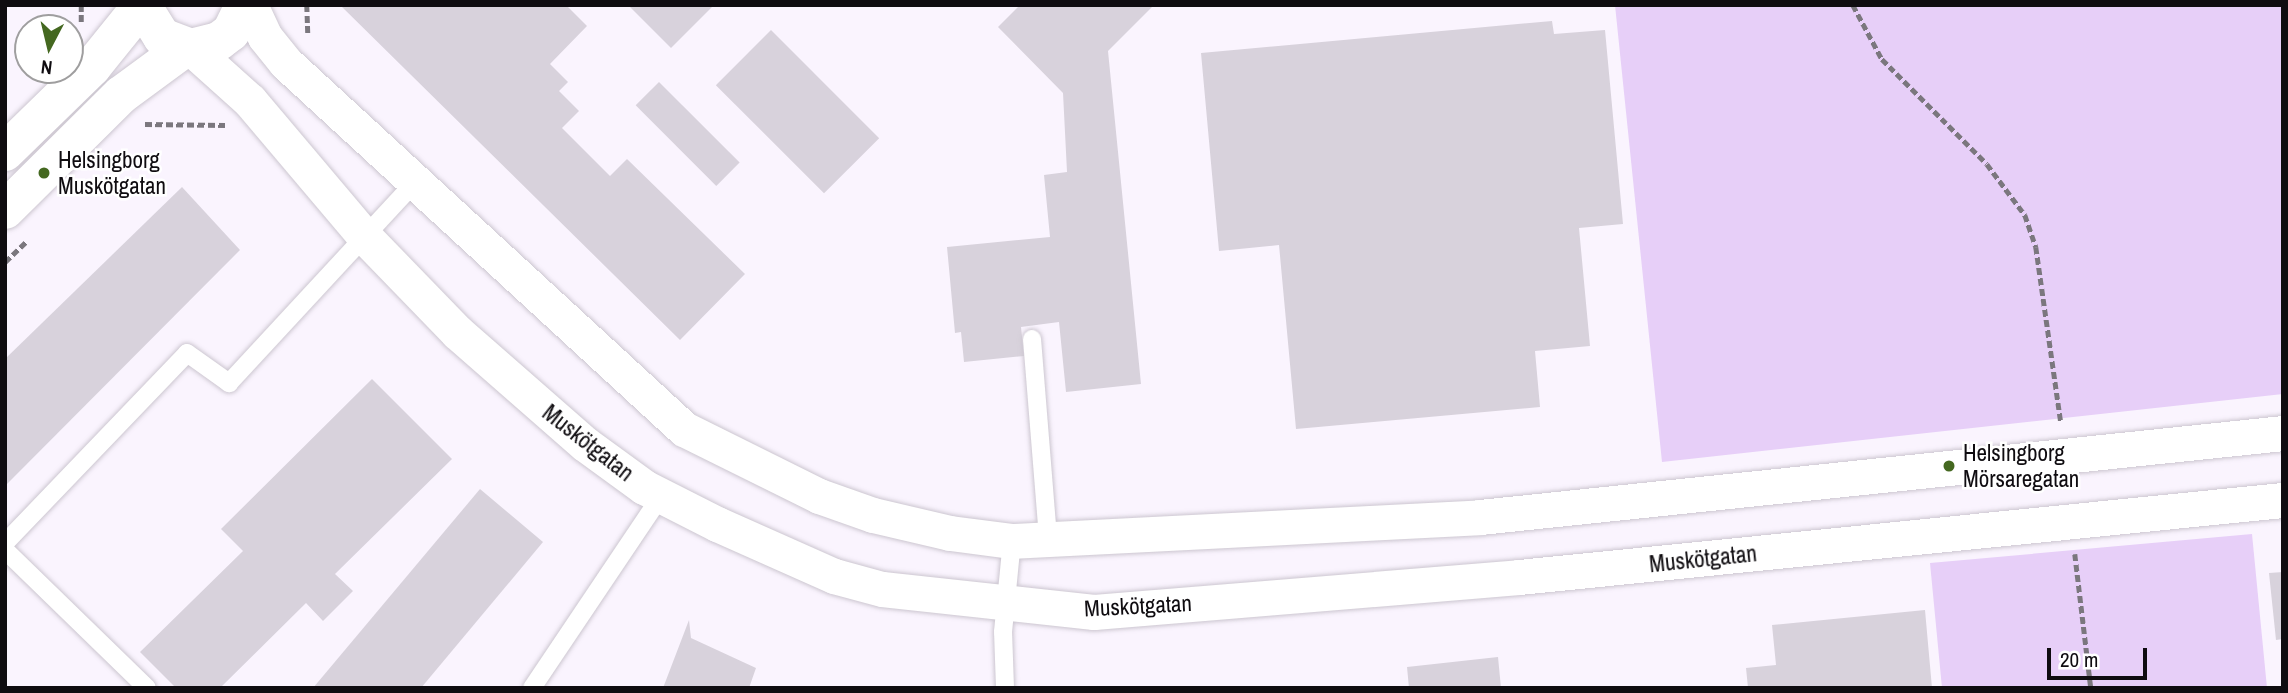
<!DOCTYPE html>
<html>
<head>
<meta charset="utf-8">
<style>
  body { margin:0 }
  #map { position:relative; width:2288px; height:693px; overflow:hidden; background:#faf4fe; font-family:"Archivo Narrow",sans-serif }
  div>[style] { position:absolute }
  .green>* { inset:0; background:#e7cff8 }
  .building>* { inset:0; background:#d8d2dc; transform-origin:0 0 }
  .path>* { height:4.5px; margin-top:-2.25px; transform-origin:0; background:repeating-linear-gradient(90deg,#7b777e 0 7px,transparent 0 10.5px) }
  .roads { filter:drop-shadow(0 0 2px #ccc6d0) drop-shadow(0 0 2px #ccc6d0) }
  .lane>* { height:18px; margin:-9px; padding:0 9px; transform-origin:9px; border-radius:9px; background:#fff }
  .street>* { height:35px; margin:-17.5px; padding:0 17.5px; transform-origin:17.5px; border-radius:17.5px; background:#fff }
  .secondary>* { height:38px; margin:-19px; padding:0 19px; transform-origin:19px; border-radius:19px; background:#fff }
  .dots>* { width:19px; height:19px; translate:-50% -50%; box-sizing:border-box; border:4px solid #fff; border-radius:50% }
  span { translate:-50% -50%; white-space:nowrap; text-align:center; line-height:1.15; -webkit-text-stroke:5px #fff; paint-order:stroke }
  .poi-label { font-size:23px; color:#0f0c10 }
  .left { translate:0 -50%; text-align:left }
  .street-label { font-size:23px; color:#0f0c10 }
  .frame { position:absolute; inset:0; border:7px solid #0f0c10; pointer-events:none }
  .north { position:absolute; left:14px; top:14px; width:70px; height:70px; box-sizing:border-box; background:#fff; border:2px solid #9f9e9f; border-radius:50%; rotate:187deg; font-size:19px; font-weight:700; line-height:28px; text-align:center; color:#0f0c10 }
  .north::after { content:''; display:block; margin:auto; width:24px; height:32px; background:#446820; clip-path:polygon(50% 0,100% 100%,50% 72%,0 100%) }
  .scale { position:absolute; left:2047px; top:648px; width:100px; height:32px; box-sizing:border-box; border:4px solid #0f0c10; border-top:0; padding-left:9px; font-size:21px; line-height:24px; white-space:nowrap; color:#0f0c10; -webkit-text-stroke:5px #fff; paint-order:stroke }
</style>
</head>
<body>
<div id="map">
  <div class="green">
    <i style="clip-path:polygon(1615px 5px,2283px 5px,2283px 394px,1662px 462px)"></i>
    <i style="clip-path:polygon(2252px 534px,2267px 688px,1942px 688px,1930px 563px)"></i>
  </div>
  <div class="building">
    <i style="clip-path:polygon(340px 5px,566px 5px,587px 26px,550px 64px,568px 82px,559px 91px,579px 111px,562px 128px,610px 176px,627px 159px,745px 274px,680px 340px)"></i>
    <i style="clip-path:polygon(628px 5px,714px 5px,671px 48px)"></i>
    <i style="clip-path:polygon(1020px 5px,1154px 5px,1108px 51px,1141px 384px,1066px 392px,1059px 322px,1021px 327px,1024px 356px,964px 362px,961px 332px,955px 333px,947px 247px,1050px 237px,1044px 175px,1067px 172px,1063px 93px,998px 27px)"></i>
    <i style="clip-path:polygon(1552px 21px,1554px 34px,1605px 30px,1623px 224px,1579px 228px,1590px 346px,1535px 351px,1540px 407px,1296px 429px,1279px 245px,1219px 251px,1201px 53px)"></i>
    <i style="left:771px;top:30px;width:153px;height:78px;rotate:45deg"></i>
    <i style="left:659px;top:82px;width:114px;height:33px;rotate:45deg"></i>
    <i style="clip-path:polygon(182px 187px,240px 250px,5px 486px,5px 359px)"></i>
    <i style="clip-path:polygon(372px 379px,452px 459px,335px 574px,353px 591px,323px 621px,306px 603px,220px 688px,176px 688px,140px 652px,243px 551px,221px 529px)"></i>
    <i style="clip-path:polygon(480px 489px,543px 542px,421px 688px,313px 688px)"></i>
    <i style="clip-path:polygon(2283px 572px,2283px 639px,2276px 640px,2269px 573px)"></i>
    <i style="clip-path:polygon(1925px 610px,1932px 688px,1748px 688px,1746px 668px,1776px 665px,1772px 625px)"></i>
    <i style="clip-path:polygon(689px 620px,691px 638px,756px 668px,749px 688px,663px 688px)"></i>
    <i style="clip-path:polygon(1498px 657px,1501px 688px,1409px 688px,1407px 667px)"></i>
  </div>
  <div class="path">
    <i style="left:307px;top:5px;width:30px;rotate:88deg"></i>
    <i style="left:1853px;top:5px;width:61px;rotate:61.8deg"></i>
    <i style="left:1882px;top:59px;width:148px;rotate:45deg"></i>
    <i style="left:1987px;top:164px;width:64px;rotate:53.3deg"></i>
    <i style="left:2025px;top:215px;width:34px;rotate:71deg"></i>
    <i style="left:2036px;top:247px;width:178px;rotate:81.9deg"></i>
    <i style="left:81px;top:22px;width:17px;rotate:-90deg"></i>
    <i style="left:145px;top:124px;width:80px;rotate:0.7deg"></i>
    <i style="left:5px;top:262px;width:30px;rotate:-44deg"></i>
    <i style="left:2075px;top:554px;width:135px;rotate:83.2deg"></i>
  </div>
  <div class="roads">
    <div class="lane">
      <i style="left:1032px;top:339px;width:201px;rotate:85.4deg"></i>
      <i style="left:5px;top:543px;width:263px;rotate:-46.2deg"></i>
      <i style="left:187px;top:353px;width:52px;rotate:35.5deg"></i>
      <i style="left:229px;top:383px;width:275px;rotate:-47.2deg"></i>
      <i style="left:5px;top:550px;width:198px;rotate:44.2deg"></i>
      <i style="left:532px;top:688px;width:231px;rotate:-56.1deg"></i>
      <i style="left:1005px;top:688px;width:56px;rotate:-92deg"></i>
      <i style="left:1003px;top:632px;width:91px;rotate:-84.4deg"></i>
    </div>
    <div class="street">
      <i style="left:250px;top:5px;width:35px;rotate:65deg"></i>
      <i style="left:265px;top:37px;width:33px;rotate:51deg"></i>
      <i style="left:286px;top:63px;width:541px;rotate:42.6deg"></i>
      <i style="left:684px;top:429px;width:151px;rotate:26.4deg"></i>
      <i style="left:819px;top:496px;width:57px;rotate:19.4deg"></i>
      <i style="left:873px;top:515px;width:79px;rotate:13.2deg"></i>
      <i style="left:950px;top:533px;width:63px;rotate:7.4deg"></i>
      <i style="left:1012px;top:541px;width:469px;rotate:-2.9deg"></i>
      <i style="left:1480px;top:517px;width:807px;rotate:-5.97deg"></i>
      <i style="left:191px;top:48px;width:79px;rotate:41.9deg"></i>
      <i style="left:250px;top:101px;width:178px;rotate:49.8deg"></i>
      <i style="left:365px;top:237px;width:132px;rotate:45.9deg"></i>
      <i style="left:457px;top:332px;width:170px;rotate:41.2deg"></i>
      <i style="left:585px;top:444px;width:73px;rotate:36.1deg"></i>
      <i style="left:644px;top:487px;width:82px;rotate:26.9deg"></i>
      <i style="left:717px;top:524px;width:128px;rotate:24deg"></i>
      <i style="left:834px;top:576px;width:50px;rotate:15.2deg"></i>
      <i style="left:882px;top:589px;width:213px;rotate:6.2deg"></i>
      <i style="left:1094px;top:612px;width:426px;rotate:-4.7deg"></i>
      <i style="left:1519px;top:577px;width:768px;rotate:-5.76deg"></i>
    </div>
    <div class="secondary">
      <i style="left:142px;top:5px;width:38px;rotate:58deg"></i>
      <i style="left:162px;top:37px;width:31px;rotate:21deg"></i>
      <i style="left:191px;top:48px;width:29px;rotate:-14deg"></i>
      <i style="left:219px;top:41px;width:15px;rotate:-37deg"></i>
      <i style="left:231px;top:32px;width:30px;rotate:-64deg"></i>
      <i style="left:5px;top:152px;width:122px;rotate:-44.3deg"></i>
      <i style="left:92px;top:67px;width:80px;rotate:-51.1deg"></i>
      <i style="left:5px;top:210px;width:163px;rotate:-44.8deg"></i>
      <i style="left:121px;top:95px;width:81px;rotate:-36.4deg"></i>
    </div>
  </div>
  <div class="dots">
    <i style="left:44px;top:173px;background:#446820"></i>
    <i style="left:1949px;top:466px;background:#446820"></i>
  </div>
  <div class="poi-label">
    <span class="left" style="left:58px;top:173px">Helsingborg<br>Muskötgatan</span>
    <span class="left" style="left:1963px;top:466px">Helsingborg<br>Mörsaregatan</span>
  </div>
  <div class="street-label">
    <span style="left:588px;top:443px;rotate:38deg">Muskötgatan</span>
    <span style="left:1703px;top:559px;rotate:-6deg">Muskötgatan</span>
    <span style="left:1138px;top:606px;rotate:-3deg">Muskötgatan</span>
  </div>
  <div class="frame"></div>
  <div class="north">N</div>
  <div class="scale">20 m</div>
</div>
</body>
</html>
